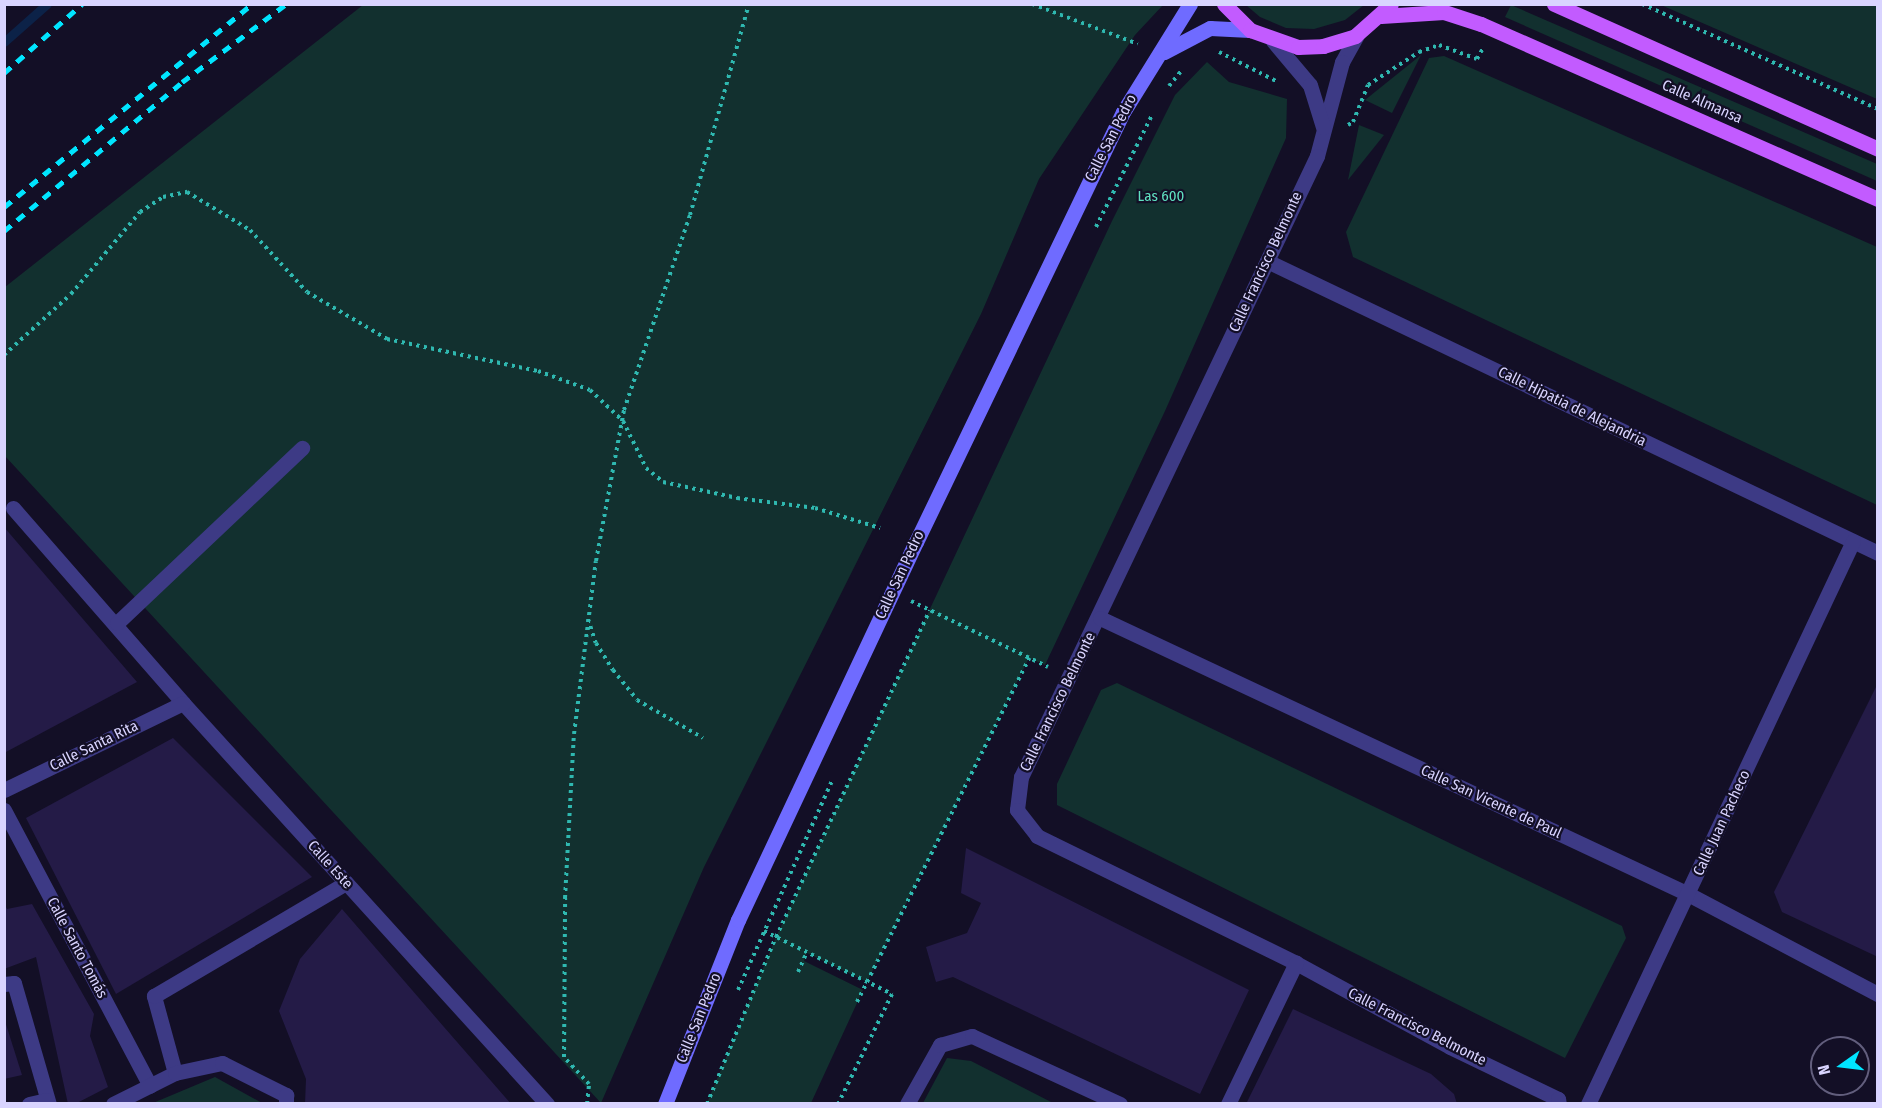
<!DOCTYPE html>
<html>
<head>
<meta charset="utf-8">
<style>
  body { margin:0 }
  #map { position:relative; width:1882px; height:1108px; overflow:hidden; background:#130f26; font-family:"Fira Sans Condensed",sans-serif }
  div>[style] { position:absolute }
  .green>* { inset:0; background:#12302f }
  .stream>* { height:9px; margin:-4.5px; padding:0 4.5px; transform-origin:4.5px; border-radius:4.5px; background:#0c2248 }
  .building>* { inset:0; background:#241b47 }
  .path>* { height:4px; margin-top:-2px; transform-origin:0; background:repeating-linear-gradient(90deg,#2fb8b0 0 3px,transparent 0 7.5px) }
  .pedestrian>* { height:15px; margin:-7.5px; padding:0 7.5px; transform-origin:7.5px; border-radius:7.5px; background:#3d3a85 }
  .minor>* { height:15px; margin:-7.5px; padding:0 7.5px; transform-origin:7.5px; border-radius:7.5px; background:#3d3a85 }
  .secondary>* { height:15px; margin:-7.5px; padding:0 7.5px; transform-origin:7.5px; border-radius:7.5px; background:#6f6bff }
  .primary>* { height:15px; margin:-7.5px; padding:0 7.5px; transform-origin:7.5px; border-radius:7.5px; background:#c25bff }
  .rail>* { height:4.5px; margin-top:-2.25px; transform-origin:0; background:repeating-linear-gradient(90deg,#00e5ff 0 9px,transparent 0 17px) }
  span { translate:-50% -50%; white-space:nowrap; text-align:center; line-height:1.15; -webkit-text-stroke:4.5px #130f26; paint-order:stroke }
  .street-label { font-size:15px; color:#d9d4ff }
  .park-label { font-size:15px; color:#5fe0c0 }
  .frame { position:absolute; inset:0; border:6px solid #d9d4ff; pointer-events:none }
  .north { position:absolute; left:1810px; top:1036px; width:60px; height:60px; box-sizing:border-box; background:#130f26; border:2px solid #625e7d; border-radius:50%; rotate:256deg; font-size:16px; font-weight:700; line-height:24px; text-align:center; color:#d9d4ff }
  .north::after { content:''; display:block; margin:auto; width:21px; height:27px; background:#00e5ff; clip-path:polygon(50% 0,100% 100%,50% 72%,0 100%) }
</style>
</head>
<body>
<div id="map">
  <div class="green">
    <i style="clip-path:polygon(363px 5px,1163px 5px,1135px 35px,1039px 179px,981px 314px,704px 867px,601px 1103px,5px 456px,5px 287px)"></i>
    <i style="clip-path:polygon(1246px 5px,1364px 5px,1345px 20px,1314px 29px,1286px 28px,1260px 17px)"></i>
    <i style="clip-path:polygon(1511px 5px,1877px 164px,1877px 181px,1505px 17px)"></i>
    <i style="clip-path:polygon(1661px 5px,1877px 5px,1877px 99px)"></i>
    <i style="clip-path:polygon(1421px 55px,1392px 113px,1365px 100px)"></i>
    <i style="clip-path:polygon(1444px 56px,1877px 247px,1877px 505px,1353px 257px,1346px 232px,1429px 58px)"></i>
    <i style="clip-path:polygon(1207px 62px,1229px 82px,1287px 99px,1286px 138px,1165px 411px,1045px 665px,1029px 658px,867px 982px,807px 953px,804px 961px,863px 990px,811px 1103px,707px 1103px,776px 937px,1112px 221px,1175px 95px)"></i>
    <i style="clip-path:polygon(1359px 125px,1384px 135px,1348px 180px)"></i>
    <i style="clip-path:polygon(1117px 683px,1622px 926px,1626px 938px,1565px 1058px,1057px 805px,1057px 784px,1101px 690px)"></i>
    <i style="clip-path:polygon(947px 1058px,971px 1061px,1053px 1103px,923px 1103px)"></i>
    <i style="clip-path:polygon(215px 1077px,262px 1103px,153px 1103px)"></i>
  </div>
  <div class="stream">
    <i style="left:4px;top:42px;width:57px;rotate:-41.5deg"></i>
  </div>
  <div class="building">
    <i style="clip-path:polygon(4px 527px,137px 682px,4px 753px)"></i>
    <i style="clip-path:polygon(1878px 683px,1878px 957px,1782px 912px,1774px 892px)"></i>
    <i style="clip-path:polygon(173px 738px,312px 877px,116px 994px,26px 818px)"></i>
    <i style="clip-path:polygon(966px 848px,1249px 990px,1200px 1094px,953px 977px,936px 982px,926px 947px,967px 933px,981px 903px,961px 893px)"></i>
    <i style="clip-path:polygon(4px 903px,7px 909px,32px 904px,94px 1014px,90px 1036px,108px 1087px,75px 1104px,68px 1104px,36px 957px,4px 969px)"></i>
    <i style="clip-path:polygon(342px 909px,444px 1027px,511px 1104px,305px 1104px,306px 1079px,279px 1011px,300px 959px)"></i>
    <i style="clip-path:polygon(1293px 1009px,1431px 1074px,1454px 1094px,1457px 1104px,1246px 1104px)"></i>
    <i style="clip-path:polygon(4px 1018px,22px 1075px,4px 1079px)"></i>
  </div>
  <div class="path">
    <i style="left:1032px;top:4px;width:113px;rotate:20.7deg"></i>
    <i style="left:1642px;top:4px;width:258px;rotate:24deg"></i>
    <i style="left:1219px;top:52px;width:64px;rotate:27deg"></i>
    <i style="left:1169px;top:86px;width:19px;rotate:-51deg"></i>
    <i style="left:1348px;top:125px;width:6px;rotate:-31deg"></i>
    <i style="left:1353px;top:122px;width:40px;rotate:-68deg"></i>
    <i style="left:1368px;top:85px;width:61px;rotate:-32.9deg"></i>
    <i style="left:1419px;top:52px;width:21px;rotate:-19deg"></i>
    <i style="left:1439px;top:45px;width:40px;rotate:20.2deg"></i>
    <i style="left:1477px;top:59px;width:13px;rotate:-61deg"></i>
    <i style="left:1096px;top:227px;width:127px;rotate:-63.4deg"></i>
    <i style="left:4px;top:355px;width:91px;rotate:-42.3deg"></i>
    <i style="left:71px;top:294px;width:107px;rotate:-49.9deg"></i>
    <i style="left:140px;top:212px;width:27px;rotate:-33deg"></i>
    <i style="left:163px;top:197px;width:25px;rotate:-12deg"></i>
    <i style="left:187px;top:192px;width:74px;rotate:31.1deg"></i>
    <i style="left:250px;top:230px;width:84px;rotate:47.4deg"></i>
    <i style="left:307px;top:292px;width:93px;rotate:30.4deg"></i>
    <i style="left:387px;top:339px;width:154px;rotate:12deg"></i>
    <i style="left:538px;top:371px;width:55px;rotate:20.1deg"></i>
    <i style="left:590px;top:390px;width:45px;rotate:43.2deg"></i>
    <i style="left:623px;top:421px;width:52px;rotate:63.9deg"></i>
    <i style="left:646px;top:468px;width:22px;rotate:39deg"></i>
    <i style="left:663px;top:482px;width:76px;rotate:12.2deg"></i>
    <i style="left:737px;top:498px;width:79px;rotate:7.3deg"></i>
    <i style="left:815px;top:508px;width:68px;rotate:17.1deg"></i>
    <i style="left:911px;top:601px;width:152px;rotate:25.7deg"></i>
    <i style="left:588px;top:619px;width:25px;rotate:72deg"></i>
    <i style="left:596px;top:643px;width:32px;rotate:58deg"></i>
    <i style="left:613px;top:670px;width:38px;rotate:51deg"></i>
    <i style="left:637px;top:700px;width:76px;rotate:29.9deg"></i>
    <i style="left:764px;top:931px;width:143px;rotate:26.2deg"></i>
    <i style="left:892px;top:994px;width:123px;rotate:116.1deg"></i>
    <i style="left:798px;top:972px;width:22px;rotate:-66deg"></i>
    <i style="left:738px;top:990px;width:229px;rotate:-65.8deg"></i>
    <i style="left:857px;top:1002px;width:385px;rotate:-63.4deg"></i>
    <i style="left:587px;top:1104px;width:20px;rotate:-84deg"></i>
    <i style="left:589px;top:1084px;width:37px;rotate:-133deg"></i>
    <i style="left:564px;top:1057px;width:159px;rotate:-89.6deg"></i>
    <i style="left:565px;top:898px;width:164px;rotate:-86.9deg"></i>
    <i style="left:574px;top:734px;width:174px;rotate:-82.8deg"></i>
    <i style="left:596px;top:561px;width:154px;rotate:-79.5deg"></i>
    <i style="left:624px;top:410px;width:206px;rotate:-71.3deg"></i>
    <i style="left:690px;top:215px;width:219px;rotate:-74.4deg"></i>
    <i style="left:707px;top:1104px;width:181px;rotate:-67.6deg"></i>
    <i style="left:776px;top:937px;width:361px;rotate:-64.8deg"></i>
  </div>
  <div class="pedestrian">
    <i style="left:175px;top:1073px;width:80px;rotate:-105.3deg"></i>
    <i style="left:154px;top:996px;width:223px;rotate:-30.5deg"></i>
  </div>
  <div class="minor">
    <i style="left:1357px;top:35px;width:31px;rotate:119deg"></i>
    <i style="left:1342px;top:62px;width:97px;rotate:104.9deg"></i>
    <i style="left:1317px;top:156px;width:688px;rotate:115.48deg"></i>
    <i style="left:1021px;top:777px;width:33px;rotate:97deg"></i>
    <i style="left:1017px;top:810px;width:33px;rotate:52deg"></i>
    <i style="left:1037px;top:836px;width:288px;rotate:26.1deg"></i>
    <i style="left:1296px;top:963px;width:175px;rotate:28.6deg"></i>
    <i style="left:1450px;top:1047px;width:120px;rotate:25.7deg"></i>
    <i style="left:1558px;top:1099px;width:5px;rotate:79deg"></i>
    <i style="left:1273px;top:41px;width:57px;rotate:49.9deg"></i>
    <i style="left:1310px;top:85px;width:44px;rotate:72.8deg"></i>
    <i style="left:1267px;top:261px;width:677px;rotate:25.54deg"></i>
    <i style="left:13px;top:508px;width:259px;rotate:48.9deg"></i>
    <i style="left:183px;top:703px;width:542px;rotate:47.77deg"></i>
    <i style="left:1100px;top:618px;width:650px;rotate:25.14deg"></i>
    <i style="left:1688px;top:894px;width:215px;rotate:27.8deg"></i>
    <i style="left:117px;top:623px;width:255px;rotate:-43.4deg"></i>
    <i style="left:4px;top:790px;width:199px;rotate:-25.9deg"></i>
    <i style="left:4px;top:810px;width:312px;rotate:62.1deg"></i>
    <i style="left:4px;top:984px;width:10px;rotate:-6deg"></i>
    <i style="left:14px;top:983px;width:126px;rotate:73.9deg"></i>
    <i style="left:29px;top:1104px;width:18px;rotate:-13deg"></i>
    <i style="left:113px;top:1104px;width:69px;rotate:-26.6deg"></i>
    <i style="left:175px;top:1073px;width:48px;rotate:-12deg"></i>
    <i style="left:222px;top:1063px;width:72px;rotate:26.6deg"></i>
    <i style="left:286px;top:1095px;width:9px;rotate:90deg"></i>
    <i style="left:907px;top:1104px;width:68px;rotate:-60.8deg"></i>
    <i style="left:940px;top:1045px;width:33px;rotate:-16deg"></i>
    <i style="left:972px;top:1036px;width:163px;rotate:24.7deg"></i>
    <i style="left:1228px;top:1104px;width:157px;rotate:-64.3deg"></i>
    <i style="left:1588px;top:1104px;width:622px;rotate:-64.79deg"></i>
  </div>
  <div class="secondary">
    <i style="left:1164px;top:52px;width:52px;rotate:-27.6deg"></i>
    <i style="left:1210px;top:28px;width:40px;rotate:2.9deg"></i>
    <i style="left:665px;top:1104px;width:198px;rotate:-68.4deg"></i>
    <i style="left:738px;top:920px;width:418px;rotate:-64.8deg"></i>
    <i style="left:916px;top:542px;width:477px;rotate:-64.3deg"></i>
    <i style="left:1123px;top:112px;width:127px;rotate:-58.2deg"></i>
  </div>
  <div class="primary">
    <i style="left:1224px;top:4px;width:37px;rotate:45deg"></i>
    <i style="left:1250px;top:30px;width:51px;rotate:19.5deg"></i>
    <i style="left:1298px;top:47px;width:25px;rotate:-2deg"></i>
    <i style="left:1323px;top:46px;width:34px;rotate:-17deg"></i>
    <i style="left:1355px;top:36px;width:48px;rotate:-41.6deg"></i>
    <i style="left:1554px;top:4px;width:355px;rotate:24.1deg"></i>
    <i style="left:1381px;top:16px;width:63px;rotate:-3.6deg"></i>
    <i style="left:1444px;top:12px;width:39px;rotate:18deg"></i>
    <i style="left:1481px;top:24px;width:434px;rotate:23.8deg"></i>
  </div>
  <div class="rail">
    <i style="left:4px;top:73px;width:104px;rotate:-41.5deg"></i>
    <i style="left:4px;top:207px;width:320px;rotate:-39.3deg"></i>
    <i style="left:4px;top:231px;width:232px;rotate:-39.9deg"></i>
    <i style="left:182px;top:82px;width:130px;rotate:-36.9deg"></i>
  </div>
  <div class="street-label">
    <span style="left:1702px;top:102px;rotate:24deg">Calle Almansa</span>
    <span style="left:1111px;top:138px;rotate:-63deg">Calle San Pedro</span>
    <span style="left:1266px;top:262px;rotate:-65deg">Calle Francisco Belmonte</span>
    <span style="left:1572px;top:407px;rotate:26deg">Calle Hipatia de Alejandria</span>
    <span style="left:900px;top:575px;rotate:-65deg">Calle San Pedro</span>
    <span style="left:1058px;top:702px;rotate:-64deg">Calle Francisco Belmonte</span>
    <span style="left:94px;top:746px;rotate:-26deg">Calle Santa Rita</span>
    <span style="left:1491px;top:802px;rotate:25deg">Calle San Vicente de Paul</span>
    <span style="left:1722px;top:823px;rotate:-65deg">Calle Juan Pacheco</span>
    <span style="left:330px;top:865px;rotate:48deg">Calle Este</span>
    <span style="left:77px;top:948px;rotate:62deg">Calle Santo Tomás</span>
    <span style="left:699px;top:1018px;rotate:-68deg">Calle San Pedro</span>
    <span style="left:1417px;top:1027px;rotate:27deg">Calle Francisco Belmonte</span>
  </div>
  <div class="park-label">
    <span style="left:1161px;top:197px">Las 600</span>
  </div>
  <div class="frame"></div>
  <div class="north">N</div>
</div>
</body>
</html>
